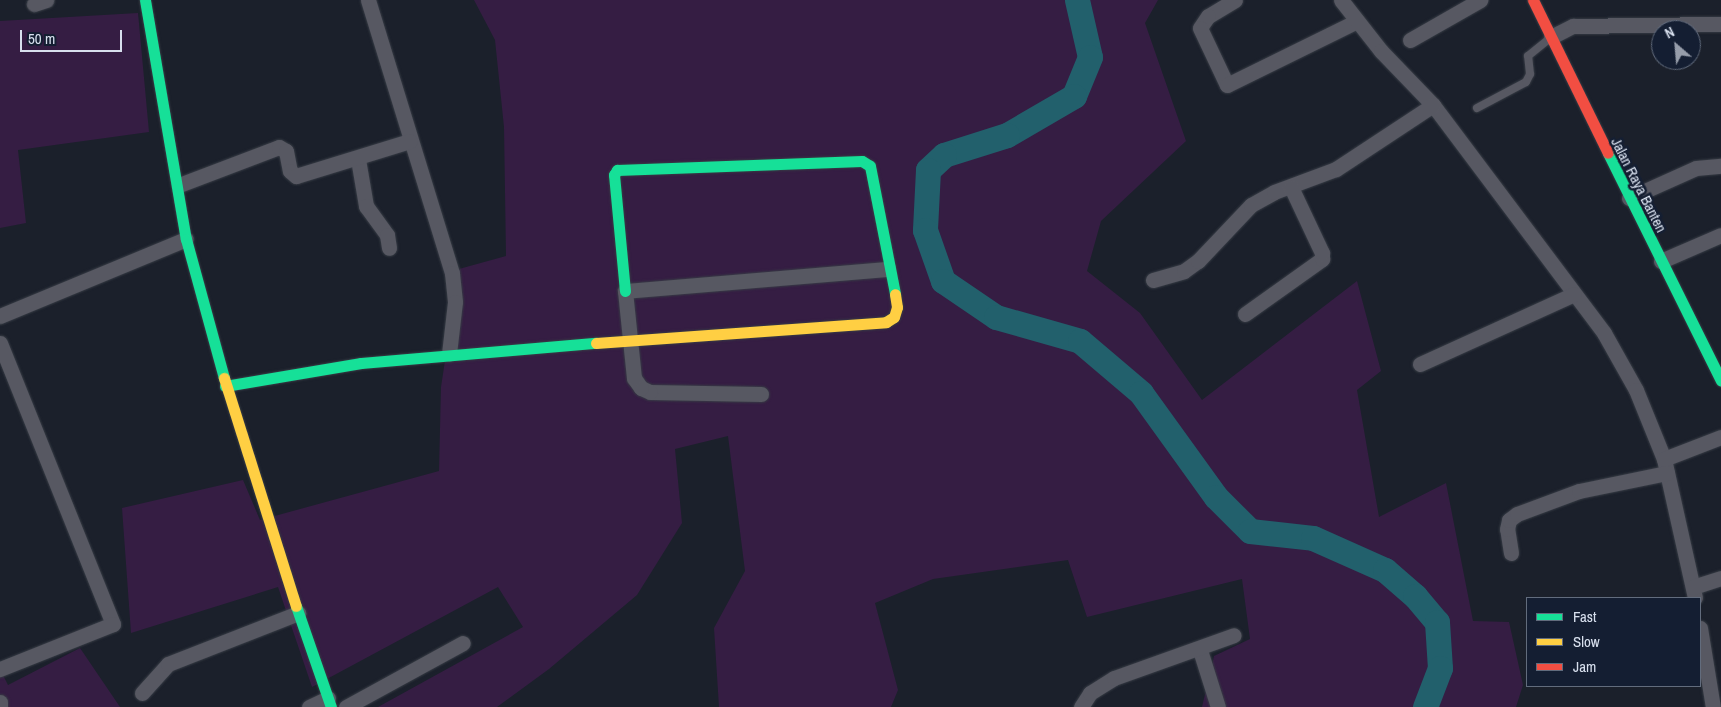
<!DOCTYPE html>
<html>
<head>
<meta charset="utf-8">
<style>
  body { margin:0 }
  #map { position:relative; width:1721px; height:707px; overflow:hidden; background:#1b202b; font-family:"Archivo Narrow",sans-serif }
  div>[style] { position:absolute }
  .green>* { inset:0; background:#351d43 }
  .river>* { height:25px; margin:-12.5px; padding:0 12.5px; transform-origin:12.5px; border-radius:12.5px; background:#22606c }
  .roads { filter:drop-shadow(0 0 1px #373c45) drop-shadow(0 0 1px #373c45) }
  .lane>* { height:8px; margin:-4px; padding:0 4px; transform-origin:4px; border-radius:4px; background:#575862 }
  .street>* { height:15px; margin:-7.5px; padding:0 7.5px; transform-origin:7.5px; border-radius:7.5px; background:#575862 }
  .fast>* { height:11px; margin:-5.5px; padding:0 5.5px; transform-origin:5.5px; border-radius:5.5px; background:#16e098 }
  .slow>* { height:11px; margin:-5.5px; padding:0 5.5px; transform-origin:5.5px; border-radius:5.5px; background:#ffcf43 }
  .jam>* { height:11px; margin:-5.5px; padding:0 5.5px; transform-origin:5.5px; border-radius:5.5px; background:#f24e42 }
  span { translate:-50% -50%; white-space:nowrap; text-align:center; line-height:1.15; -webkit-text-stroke:5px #141e32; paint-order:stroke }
  .street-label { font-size:15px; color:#d8e0ee }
  .legend { position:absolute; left:1526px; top:597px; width:175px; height:90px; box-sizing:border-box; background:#141e32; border:1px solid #626c7d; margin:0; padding:6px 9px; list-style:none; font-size:15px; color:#d8e0ee }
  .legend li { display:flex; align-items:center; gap:10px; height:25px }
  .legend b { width:25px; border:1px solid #626c7d }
  .north { position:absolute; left:1651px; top:20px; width:50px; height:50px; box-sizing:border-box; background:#141e32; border:1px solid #626c7d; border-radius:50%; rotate:333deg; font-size:14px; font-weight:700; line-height:20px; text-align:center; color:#d8e0ee }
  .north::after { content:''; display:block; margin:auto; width:18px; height:22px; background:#969daa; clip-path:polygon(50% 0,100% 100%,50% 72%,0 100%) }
  .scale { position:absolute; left:20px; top:30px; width:102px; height:22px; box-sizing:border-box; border:2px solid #d8e0ee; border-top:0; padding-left:6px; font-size:15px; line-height:18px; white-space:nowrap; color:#d8e0ee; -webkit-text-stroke:4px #141e32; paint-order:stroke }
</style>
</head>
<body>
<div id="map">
  <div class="green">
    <i style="clip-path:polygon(474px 0,1158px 0,1145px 23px,1186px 141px,1101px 221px,1087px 271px,1140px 313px,1202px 400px,1357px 281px,1381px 371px,1357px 390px,1379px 517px,1446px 483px,1473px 621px,1509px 622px,1523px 685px,1516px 707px,1202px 707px,1214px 656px,1250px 639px,1242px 579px,1087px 617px,1068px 560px,933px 579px,875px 603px,898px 690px,891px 707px,719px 707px,714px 628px,745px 571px,728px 436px,675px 449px,682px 523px,637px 595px,549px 669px,497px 707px,378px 707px,523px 627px,498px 587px,312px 687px,278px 587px,131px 633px,122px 508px,243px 480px,260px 520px,439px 471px,441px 387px,459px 269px,506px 256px,504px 127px,495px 40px)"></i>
    <i style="clip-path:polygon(138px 13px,149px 132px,18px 150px,26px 223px,0 228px,0 21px)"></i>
    <i style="clip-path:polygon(80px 648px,120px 707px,0 707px,0 669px,8px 685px)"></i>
  </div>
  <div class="river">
    <i style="left:1077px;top:0;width:58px;rotate:77.2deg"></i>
    <i style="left:1090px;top:57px;width:42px;rotate:112.3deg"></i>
    <i style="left:1074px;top:96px;width:78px;rotate:149.8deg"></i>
    <i style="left:1007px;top:135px;width:66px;rotate:162.4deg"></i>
    <i style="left:944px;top:155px;width:22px;rotate:137deg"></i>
    <i style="left:928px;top:170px;width:60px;rotate:92.9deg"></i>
    <i style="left:925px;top:230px;width:54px;rotate:70.6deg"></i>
    <i style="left:943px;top:281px;width:64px;rotate:34.2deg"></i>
    <i style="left:996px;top:317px;width:87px;rotate:15.9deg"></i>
    <i style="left:1080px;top:341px;width:80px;rotate:40.4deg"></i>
    <i style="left:1141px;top:393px;width:128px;rotate:54.2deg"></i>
    <i style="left:1216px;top:497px;width:48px;rotate:45deg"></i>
    <i style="left:1250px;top:531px;width:63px;rotate:6.3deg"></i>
    <i style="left:1313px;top:538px;width:79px;rotate:24deg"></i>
    <i style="left:1385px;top:570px;width:40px;rotate:41deg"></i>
    <i style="left:1415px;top:596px;width:34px;rotate:50deg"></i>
    <i style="left:1437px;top:622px;width:46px;rotate:86.3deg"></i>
    <i style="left:1440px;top:668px;width:42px;rotate:111deg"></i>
  </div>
  <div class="roads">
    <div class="lane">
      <i style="left:1477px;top:108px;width:55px;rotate:-28deg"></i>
      <i style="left:1526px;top:82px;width:9px;rotate:-63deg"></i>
      <i style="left:1530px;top:74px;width:18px;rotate:-96deg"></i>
      <i style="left:1528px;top:56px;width:27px;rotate:-39deg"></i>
    </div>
    <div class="street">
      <i style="left:368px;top:0;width:286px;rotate:72.9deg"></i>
      <i style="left:452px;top:273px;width:29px;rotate:84deg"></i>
      <i style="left:455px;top:302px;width:52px;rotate:96.6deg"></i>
      <i style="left:1235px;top:0;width:31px;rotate:149deg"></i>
      <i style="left:1208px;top:16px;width:14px;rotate:124deg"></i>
      <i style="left:1200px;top:28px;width:63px;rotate:64.7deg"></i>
      <i style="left:1227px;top:85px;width:145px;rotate:-26.2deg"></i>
      <i style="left:1341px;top:0;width:65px;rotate:51.9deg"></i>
      <i style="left:1381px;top:51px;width:75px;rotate:46.1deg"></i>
      <i style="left:1433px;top:105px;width:285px;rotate:53.1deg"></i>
      <i style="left:1604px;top:333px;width:65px;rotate:60.7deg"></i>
      <i style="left:1636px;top:390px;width:74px;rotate:67.9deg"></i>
      <i style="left:1664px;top:459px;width:142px;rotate:77.4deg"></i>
      <i style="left:34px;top:4px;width:13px;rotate:-18deg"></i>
      <i style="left:1551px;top:37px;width:25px;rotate:-27deg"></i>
      <i style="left:1573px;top:26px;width:148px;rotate:-0.8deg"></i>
      <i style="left:1410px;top:40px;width:81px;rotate:-29.7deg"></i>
      <i style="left:358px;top:159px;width:48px;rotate:80.3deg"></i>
      <i style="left:366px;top:206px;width:36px;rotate:54deg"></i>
      <i style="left:387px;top:235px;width:13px;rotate:81deg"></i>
      <i style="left:179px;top:185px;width:107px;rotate:-20.8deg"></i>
      <i style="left:279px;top:147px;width:8px;rotate:30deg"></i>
      <i style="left:286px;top:151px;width:20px;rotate:79deg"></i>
      <i style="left:290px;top:171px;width:8px;rotate:40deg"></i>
      <i style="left:296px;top:176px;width:119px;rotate:-17.1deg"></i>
      <i style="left:1629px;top:198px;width:73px;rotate:-24.1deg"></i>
      <i style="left:1696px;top:168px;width:25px;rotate:-5deg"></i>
      <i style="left:1661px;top:261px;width:65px;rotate:-23.4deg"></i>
      <i style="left:1153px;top:280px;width:32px;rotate:-16deg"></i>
      <i style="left:1184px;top:271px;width:17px;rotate:-36deg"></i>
      <i style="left:1198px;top:261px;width:77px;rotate:-46.6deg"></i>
      <i style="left:1251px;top:205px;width:26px;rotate:-29deg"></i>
      <i style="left:1274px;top:192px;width:66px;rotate:-20.4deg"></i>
      <i style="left:1336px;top:169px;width:116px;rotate:-33.4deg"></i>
      <i style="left:1245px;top:314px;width:95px;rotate:-35.5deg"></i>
      <i style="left:1322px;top:259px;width:6px;rotate:-90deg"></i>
      <i style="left:1322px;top:253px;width:73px;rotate:-115.2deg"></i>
      <i style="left:0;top:316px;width:201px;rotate:-22.5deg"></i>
      <i style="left:0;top:343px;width:303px;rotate:68.1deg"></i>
      <i style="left:113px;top:624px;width:122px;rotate:158.3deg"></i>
      <i style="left:1420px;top:364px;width:169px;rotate:-24.4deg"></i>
      <i style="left:761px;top:394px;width:111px;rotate:-179deg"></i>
      <i style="left:650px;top:392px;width:10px;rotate:-156deg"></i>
      <i style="left:641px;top:388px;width:12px;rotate:-125deg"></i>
      <i style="left:634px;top:378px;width:87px;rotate:-95.9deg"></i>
      <i style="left:625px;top:291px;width:264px;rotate:-4.8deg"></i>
      <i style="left:1664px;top:459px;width:61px;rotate:-21.1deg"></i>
      <i style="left:1511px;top:553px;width:24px;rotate:-99deg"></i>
      <i style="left:1507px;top:529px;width:9px;rotate:-77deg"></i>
      <i style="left:1509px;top:520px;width:10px;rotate:-37deg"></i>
      <i style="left:1517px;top:514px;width:66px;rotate:-20.4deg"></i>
      <i style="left:1579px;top:491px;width:90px;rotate:-11.6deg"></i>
      <i style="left:1693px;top:587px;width:29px;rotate:-18deg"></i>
      <i style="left:1700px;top:628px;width:80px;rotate:80.7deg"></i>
      <i style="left:1200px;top:650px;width:60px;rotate:72.5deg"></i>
      <i style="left:142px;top:693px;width:39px;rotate:-48deg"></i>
      <i style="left:168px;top:664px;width:140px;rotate:-21.4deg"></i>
      <i style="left:0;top:702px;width:5px;rotate:90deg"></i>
      <i style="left:309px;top:707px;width:21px;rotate:-25deg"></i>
      <i style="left:346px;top:707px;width:133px;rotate:-28.7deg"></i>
      <i style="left:1081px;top:707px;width:17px;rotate:-57deg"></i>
      <i style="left:1090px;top:693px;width:28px;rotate:-32deg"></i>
      <i style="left:1114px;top:678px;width:127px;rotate:-19.7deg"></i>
    </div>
    <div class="fast">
      <i style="left:145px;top:0;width:242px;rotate:80.3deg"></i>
      <i style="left:186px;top:239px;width:144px;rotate:74.7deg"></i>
      <i style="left:1608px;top:153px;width:254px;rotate:63.6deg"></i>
      <i style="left:625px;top:291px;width:117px;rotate:-95.4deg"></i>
      <i style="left:614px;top:175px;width:6px;rotate:-59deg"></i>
      <i style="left:617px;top:170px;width:245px;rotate:-2.1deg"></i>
      <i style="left:862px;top:161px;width:9px;rotate:32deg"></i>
      <i style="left:870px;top:166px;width:130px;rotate:78.9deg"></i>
      <i style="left:225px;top:386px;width:138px;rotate:-9.6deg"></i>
      <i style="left:361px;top:363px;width:236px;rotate:-4.9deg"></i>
      <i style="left:296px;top:606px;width:107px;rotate:70.9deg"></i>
    </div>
    <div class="slow">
      <i style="left:596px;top:343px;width:291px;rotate:-4.1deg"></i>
      <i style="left:886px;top:322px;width:9px;rotate:-32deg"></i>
      <i style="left:894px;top:317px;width:10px;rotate:-73deg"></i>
      <i style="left:897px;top:307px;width:13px;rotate:-99deg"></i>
      <i style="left:224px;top:378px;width:239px;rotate:72.5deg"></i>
    </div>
    <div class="jam">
      <i style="left:1533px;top:0;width:170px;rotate:63.9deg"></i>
    </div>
  </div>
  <div class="street-label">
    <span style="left:1639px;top:185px;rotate:63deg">Jalan Raya Banten</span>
  </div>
  <ul class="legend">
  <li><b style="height:6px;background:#16e098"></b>Fast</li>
  <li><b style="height:6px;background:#ffcf43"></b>Slow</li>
  <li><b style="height:6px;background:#f24e42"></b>Jam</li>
  </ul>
  <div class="north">N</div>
  <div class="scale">50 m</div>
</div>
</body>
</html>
